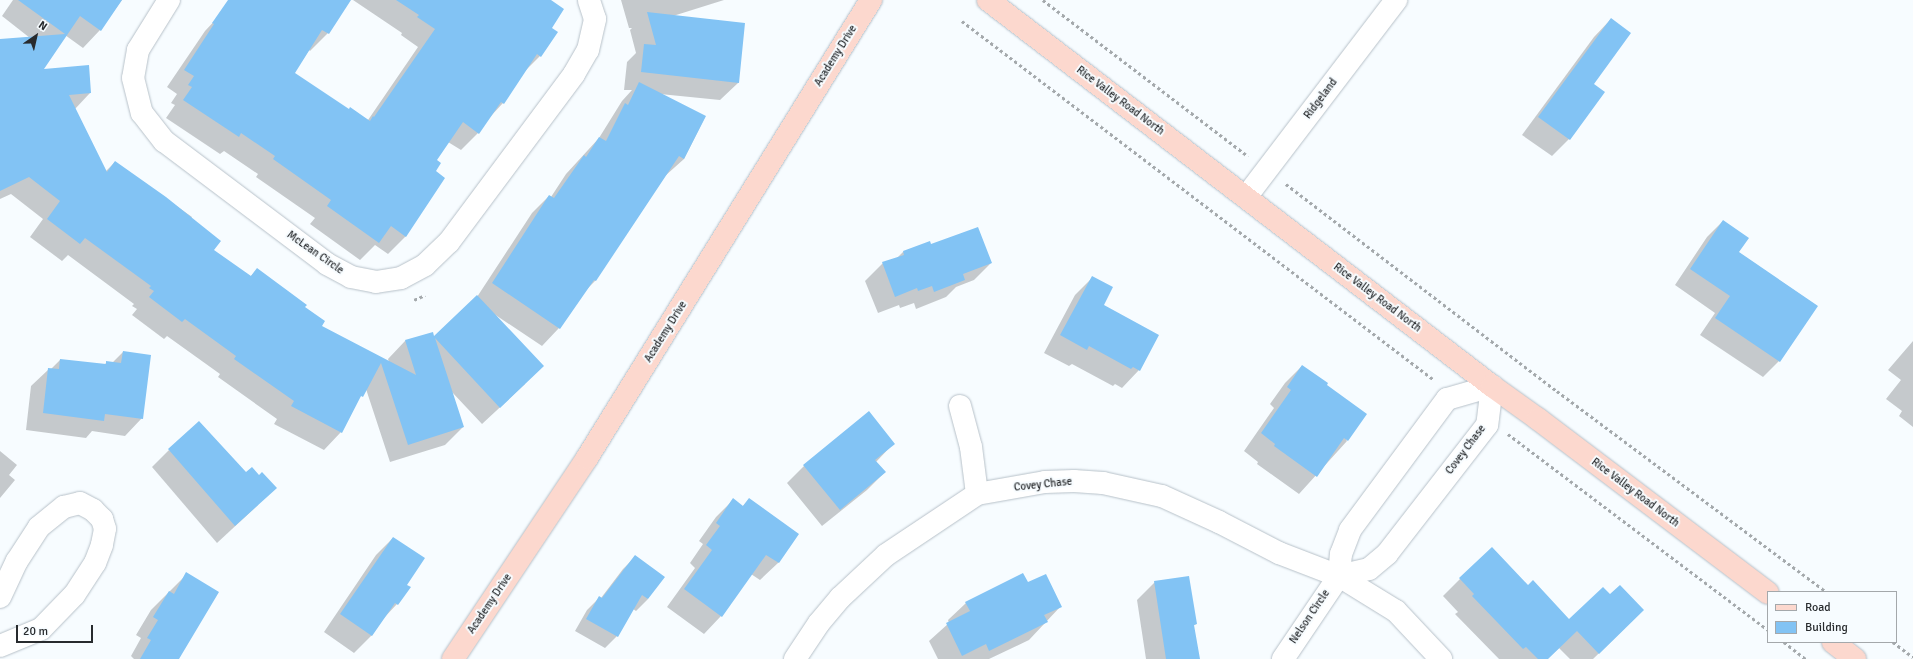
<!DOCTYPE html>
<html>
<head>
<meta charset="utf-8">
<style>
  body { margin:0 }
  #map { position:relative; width:1913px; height:659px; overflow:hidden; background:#f7fcff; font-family:Signika,sans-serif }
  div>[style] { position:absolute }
  .shadow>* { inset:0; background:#0003 }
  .building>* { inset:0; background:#82c3f4 }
  .path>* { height:2.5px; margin-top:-1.25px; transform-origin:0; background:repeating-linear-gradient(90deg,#a4a9ac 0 3px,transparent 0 6px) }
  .roads { filter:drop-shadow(0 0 1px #b7c1c9) drop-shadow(0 0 1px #b7c1c9) }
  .street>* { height:22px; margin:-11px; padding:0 11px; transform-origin:11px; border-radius:11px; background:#fff }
  .secondary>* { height:22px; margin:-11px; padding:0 11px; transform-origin:11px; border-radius:11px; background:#fcd8ce }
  span { translate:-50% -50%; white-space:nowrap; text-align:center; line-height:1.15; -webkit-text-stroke:4px #f7fcff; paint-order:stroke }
  .street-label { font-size:11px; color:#282b2e }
  .legend { position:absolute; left:1767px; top:591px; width:130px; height:52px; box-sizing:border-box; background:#f7fcff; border:1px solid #a4a8ab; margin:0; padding:5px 7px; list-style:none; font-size:12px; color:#282b2e }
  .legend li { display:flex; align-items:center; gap:8px; height:20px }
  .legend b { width:20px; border:1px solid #a4a8ab }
  .north { position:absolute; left:16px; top:16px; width:40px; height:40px; -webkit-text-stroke:3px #f7fcff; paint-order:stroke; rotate:34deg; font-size:11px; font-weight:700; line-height:16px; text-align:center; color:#282b2e }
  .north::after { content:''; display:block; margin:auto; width:14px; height:18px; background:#282b2e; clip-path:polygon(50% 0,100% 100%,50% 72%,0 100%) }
  .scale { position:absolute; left:16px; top:625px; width:77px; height:18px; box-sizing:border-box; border:2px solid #282b2e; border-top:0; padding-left:5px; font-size:12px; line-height:14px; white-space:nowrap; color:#282b2e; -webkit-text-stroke:3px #f7fcff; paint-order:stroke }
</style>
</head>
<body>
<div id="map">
  <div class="shadow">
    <i style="clip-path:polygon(13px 0,122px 0,100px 30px,83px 48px,65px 35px,42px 70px,90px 93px,75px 109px,105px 172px,115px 162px,192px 217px,191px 219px,212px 250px,250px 277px,257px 269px,304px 308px,320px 326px,389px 362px,388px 359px,405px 341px,432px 333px,434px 338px,477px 297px,532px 213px,549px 196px,551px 197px,566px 174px,599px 138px,622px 101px,632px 90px,624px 90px,627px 62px,636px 53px,630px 30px,632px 28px,629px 28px,621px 0,724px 0,673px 16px,744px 24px,738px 83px,720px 100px,660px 94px,705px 117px,684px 159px,665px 176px,595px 281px,585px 291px,559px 328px,542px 346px,494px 314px,525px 384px,482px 424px,451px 391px,463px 427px,445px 445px,390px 462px,366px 389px,356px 402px,341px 432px,324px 450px,274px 424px,277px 419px,218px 377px,220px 374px,167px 336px,164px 339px,132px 315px,137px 309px,132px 306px,134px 304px,68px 255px,62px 261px,30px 237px,43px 219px,11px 194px,0 199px,0 40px,30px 38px,2px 16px)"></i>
    <i style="clip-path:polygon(234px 0,350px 0,328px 33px,310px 51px,309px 50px,294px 73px,348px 110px,368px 120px,418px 47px,401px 35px,402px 33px,353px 0,549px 0,550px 28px,540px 56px,523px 73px,503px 103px,490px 117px,478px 133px,461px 150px,448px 142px,436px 160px,434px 172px,406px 236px,388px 254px,375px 245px,360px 260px,310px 224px,315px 218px,256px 177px,258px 174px,224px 151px,220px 154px,166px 118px,175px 105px,171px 103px,177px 94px,167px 87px,205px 31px)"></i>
    <i style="clip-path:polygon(1611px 19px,1592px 84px,1569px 139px,1552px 156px,1522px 135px,1594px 37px)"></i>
    <i style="clip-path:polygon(1723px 221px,1738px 252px,1817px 306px,1779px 361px,1763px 377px,1700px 335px,1715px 313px,1675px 285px,1707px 237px)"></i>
    <i style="clip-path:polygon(931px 245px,991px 263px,974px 280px,956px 287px,946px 297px,916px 309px,914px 303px,900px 308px,899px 305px,878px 313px,865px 281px,883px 263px,897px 258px,903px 252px)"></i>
    <i style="clip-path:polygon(1092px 278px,1102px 305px,1139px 370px,1122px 388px,1115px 384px,1113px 386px,1072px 364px,1069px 366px,1044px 353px,1075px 295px)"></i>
    <i style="clip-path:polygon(1913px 341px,1913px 427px,1899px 416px,1902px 411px,1886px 399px,1901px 380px,1888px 370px)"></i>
    <i style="clip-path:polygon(123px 352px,142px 418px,125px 436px,92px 431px,86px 438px,26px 430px,31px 386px,49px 369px,51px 369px,60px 360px,104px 365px,107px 362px,112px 363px)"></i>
    <i style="clip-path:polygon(1302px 366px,1347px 441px,1299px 494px,1257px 464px,1258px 462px,1244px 451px,1274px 408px,1270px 404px,1285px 383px)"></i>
    <i style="clip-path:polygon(894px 443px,876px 462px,885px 472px,867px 490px,822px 526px,787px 483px,804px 466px)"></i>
    <i style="clip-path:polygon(169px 450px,258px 505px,217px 543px,152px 467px)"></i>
    <i style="clip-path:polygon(0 451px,17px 465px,9px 475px,15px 480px,0 498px)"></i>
    <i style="clip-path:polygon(749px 499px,798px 534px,778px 563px,760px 580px,751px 574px,721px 616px,704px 634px,667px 607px,695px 568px,690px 563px,703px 544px,699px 541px,716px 517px,733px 500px,742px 507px)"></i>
    <i style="clip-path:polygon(393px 538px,406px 585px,397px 604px,383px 619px,372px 635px,354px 653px,324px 632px,376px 555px)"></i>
    <i style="clip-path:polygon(635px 557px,648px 599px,636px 611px,633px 609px,617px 636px,605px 648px,575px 631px,587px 610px,599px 598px,601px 598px,623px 569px)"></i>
    <i style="clip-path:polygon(187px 574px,178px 659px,134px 659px,131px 656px,141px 638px,136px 635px,151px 610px)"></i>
    <i style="clip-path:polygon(1460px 579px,1528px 586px,1569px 620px,1625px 628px,1593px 659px,1570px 659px,1559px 648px,1547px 659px,1499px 659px,1455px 614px,1458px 612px,1443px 596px)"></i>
    <i style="clip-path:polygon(1155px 582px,1196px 624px,1193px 626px,1199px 659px,1146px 659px,1137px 600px)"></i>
    <i style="clip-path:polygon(1028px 584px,1061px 606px,1029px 640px,989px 659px,938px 659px,929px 641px,949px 623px,948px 620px,966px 603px)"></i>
  </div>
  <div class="building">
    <i style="clip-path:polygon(18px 0,122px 0,101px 31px,80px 16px,44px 69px,89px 65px,91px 93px,69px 95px,107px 172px,115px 161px,166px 197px,221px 241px,214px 250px,251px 276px,257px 268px,307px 305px,305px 307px,325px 321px,322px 326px,416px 375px,405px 340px,433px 332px,434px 336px,477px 295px,544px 366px,500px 408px,435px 338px,464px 427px,408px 445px,381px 363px,363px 397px,361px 396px,342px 433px,291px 406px,294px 401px,234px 359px,236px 356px,185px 319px,182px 322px,149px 297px,154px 291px,149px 288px,151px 286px,85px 238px,80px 244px,47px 219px,60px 201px,29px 177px,0 191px,0 39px,65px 34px)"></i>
    <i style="clip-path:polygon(228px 0,351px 0,329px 34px,322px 30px,295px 73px,349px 109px,350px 107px,370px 121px,373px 116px,374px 117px,435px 29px,417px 17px,419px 15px,396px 0,551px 0,564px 9px,552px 28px,558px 32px,541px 57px,537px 54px,504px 104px,501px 102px,479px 134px,463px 122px,437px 160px,441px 163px,436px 171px,445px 178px,406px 237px,391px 226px,379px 243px,327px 206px,331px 200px,273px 159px,275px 156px,241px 133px,239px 137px,183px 100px,192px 87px,188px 85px,194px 76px,184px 70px,214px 24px,212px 23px)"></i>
    <i style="clip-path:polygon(647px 12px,745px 23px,739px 83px,641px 72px,644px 44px,656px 45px)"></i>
    <i style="clip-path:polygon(1611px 18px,1631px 33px,1594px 84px,1605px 92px,1570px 140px,1538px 117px)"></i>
    <i style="clip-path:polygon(639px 82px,706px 116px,684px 159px,679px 156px,596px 281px,594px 280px,560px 329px,492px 283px,549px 195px,554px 198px,584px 155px,586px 157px,599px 137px,606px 141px,625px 103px,628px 105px)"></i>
    <i style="clip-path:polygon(1723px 220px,1749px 238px,1739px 252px,1818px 306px,1780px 362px,1715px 318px,1730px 296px,1690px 269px)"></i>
    <i style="clip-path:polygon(978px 227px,992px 263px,963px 274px,965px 280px,934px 292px,932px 286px,918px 291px,917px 288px,895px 297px,882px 262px,904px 255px,903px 251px,930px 241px,931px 244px)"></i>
    <i style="clip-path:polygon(1092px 276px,1113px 287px,1104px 305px,1159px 335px,1140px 371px,1133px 367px,1131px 369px,1089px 346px,1087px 350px,1060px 335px)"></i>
    <i style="clip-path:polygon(123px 351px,151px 355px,143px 419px,105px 414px,104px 421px,43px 413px,48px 368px,59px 369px,60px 359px,106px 364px,106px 361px,121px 363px)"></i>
    <i style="clip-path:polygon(1302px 365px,1328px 383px,1327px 385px,1367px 414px,1348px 441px,1344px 438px,1317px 477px,1274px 446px,1275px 444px,1261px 433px,1291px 390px,1287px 387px)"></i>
    <i style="clip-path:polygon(869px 411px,895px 444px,875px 460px,886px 472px,840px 510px,803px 465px)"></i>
    <i style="clip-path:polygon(199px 421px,246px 472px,252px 467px,259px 475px,262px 472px,277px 488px,235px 526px,168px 449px)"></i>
    <i style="clip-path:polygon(733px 498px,743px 506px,749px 498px,799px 534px,779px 563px,766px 555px,722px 617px,684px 589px,712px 550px,706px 545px,720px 526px,716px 523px)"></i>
    <i style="clip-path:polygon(393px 537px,425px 558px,407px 585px,411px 587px,398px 605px,395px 603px,372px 636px,340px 614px)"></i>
    <i style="clip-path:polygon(1492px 547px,1528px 585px,1533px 580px,1569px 619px,1603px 587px,1610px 594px,1620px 585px,1644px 610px,1599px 654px,1577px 631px,1548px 659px,1538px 659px,1526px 647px,1523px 649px,1472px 596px,1474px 594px,1459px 578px)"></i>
    <i style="clip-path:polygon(635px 555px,665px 577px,648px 599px,642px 595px,618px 637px,586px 619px,599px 596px,602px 598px)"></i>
    <i style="clip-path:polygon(186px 572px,219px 592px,179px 659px,140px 659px,151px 640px,147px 638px,158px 620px,153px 617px,169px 591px,174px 594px)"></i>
    <i style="clip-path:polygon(1023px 573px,1028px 582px,1046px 574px,1062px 607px,1044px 615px,1048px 622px,989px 651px,986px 644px,962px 656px,946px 623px,970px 611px,965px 602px)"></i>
    <i style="clip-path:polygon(1189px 576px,1197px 624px,1194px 625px,1200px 659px,1166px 659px,1154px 581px)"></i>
  </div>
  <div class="path">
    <i style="left:1043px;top:0;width:258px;rotate:37.3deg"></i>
    <i style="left:962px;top:21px;width:592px;rotate:37.24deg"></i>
    <i style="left:1286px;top:184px;width:341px;rotate:37.4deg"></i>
    <i style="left:1557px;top:391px;width:337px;rotate:36.7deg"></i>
    <i style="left:414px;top:300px;width:12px;rotate:-24deg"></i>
    <i style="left:1508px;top:434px;width:326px;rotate:37deg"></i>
    <i style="left:1784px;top:642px;width:28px;rotate:38deg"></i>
    <i style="left:1893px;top:642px;width:25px;rotate:37deg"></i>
  </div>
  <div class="roads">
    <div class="street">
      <i style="left:169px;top:0;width:59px;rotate:121.8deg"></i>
      <i style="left:138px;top:50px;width:28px;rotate:100deg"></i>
      <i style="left:133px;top:78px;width:36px;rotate:76deg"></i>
      <i style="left:142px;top:113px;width:36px;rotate:52deg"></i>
      <i style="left:164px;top:141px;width:204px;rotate:37deg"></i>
      <i style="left:327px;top:264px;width:27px;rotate:28deg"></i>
      <i style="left:351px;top:277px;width:25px;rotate:11deg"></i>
      <i style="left:376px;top:282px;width:25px;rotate:-9deg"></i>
      <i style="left:401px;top:278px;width:27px;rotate:-28deg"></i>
      <i style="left:425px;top:265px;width:33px;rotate:-44deg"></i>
      <i style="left:449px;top:242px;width:209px;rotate:-53.3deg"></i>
      <i style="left:574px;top:74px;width:28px;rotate:-60deg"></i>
      <i style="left:588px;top:50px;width:32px;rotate:-77deg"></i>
      <i style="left:595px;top:19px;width:20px;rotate:-108deg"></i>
      <i style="left:1246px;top:197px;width:248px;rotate:-52.7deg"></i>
      <i style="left:960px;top:406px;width:42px;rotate:75deg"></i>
      <i style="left:971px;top:447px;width:47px;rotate:82.7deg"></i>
      <i style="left:0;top:597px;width:40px;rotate:-65deg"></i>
      <i style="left:17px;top:561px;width:40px;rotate:-57.1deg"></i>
      <i style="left:39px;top:527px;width:32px;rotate:-39deg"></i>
      <i style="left:64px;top:507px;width:16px;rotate:-14deg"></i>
      <i style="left:80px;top:503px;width:15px;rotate:28deg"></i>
      <i style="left:93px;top:510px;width:13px;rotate:45deg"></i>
      <i style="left:102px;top:519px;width:10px;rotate:73deg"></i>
      <i style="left:105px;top:529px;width:16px;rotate:101deg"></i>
      <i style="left:102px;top:545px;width:19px;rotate:111deg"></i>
      <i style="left:95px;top:563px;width:38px;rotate:123deg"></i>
      <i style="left:74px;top:595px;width:47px;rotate:134.1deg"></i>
      <i style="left:41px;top:629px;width:44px;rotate:157.5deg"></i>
      <i style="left:795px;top:659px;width:43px;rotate:-56.3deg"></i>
      <i style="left:819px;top:623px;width:33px;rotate:-50deg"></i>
      <i style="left:840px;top:598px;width:63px;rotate:-43.1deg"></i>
      <i style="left:886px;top:555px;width:110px;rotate:-33.8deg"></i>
      <i style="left:977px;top:494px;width:69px;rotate:-10deg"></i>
      <i style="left:1045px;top:482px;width:29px;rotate:-2deg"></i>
      <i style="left:1074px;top:481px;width:29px;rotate:4deg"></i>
      <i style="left:1103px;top:483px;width:60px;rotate:12.4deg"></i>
      <i style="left:1162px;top:496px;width:63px;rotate:24.5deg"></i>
      <i style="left:1219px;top:522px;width:68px;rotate:27.3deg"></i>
      <i style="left:1279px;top:553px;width:64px;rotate:21deg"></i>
      <i style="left:1339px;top:576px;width:67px;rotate:31.6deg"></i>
      <i style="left:1396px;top:611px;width:66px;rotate:46.8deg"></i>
      <i style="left:1283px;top:659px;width:100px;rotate:-56deg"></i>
      <i style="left:1339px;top:576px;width:22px;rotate:-85deg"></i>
      <i style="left:1341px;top:554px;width:26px;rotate:-69deg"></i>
      <i style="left:1350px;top:530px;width:163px;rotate:-53.5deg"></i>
      <i style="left:1447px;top:399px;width:47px;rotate:-16.1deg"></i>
      <i style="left:1492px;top:386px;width:39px;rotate:97deg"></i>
      <i style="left:1487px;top:425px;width:163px;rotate:127.8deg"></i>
      <i style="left:1387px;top:554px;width:23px;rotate:140deg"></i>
      <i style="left:1369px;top:569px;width:31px;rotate:167deg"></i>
    </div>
    <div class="secondary">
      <i style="left:988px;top:0;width:635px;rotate:37.45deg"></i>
      <i style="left:1492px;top:386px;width:57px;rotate:35.7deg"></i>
      <i style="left:1538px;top:419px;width:288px;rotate:37.1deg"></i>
      <i style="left:1833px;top:642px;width:28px;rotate:38deg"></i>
      <i style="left:453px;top:659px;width:242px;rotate:-56.3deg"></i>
      <i style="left:587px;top:458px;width:539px;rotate:-58.2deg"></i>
    </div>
  </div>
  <div class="street-label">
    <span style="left:836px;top:56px;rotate:-58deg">Academy Drive</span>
    <span style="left:1321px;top:99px;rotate:-53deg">Ridgeland</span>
    <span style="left:1120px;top:101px;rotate:37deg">Rice Valley Road North</span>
    <span style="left:315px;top:253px;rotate:35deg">McLean Circle</span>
    <span style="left:1377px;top:298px;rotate:37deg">Rice Valley Road North</span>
    <span style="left:666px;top:332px;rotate:-58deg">Academy Drive</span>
    <span style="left:1466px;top:450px;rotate:-53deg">Covey Chase</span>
    <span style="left:1043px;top:485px;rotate:-6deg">Covey Chase</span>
    <span style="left:1635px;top:493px;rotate:37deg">Rice Valley Road North</span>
    <span style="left:490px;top:604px;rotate:-56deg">Academy Drive</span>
    <span style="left:1310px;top:617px;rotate:-56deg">Nelson Circle</span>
  </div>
  <ul class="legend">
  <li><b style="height:5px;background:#fcd8ce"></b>Road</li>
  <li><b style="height:11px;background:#82c3f4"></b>Building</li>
  </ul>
  <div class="north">N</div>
  <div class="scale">20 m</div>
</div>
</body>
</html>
